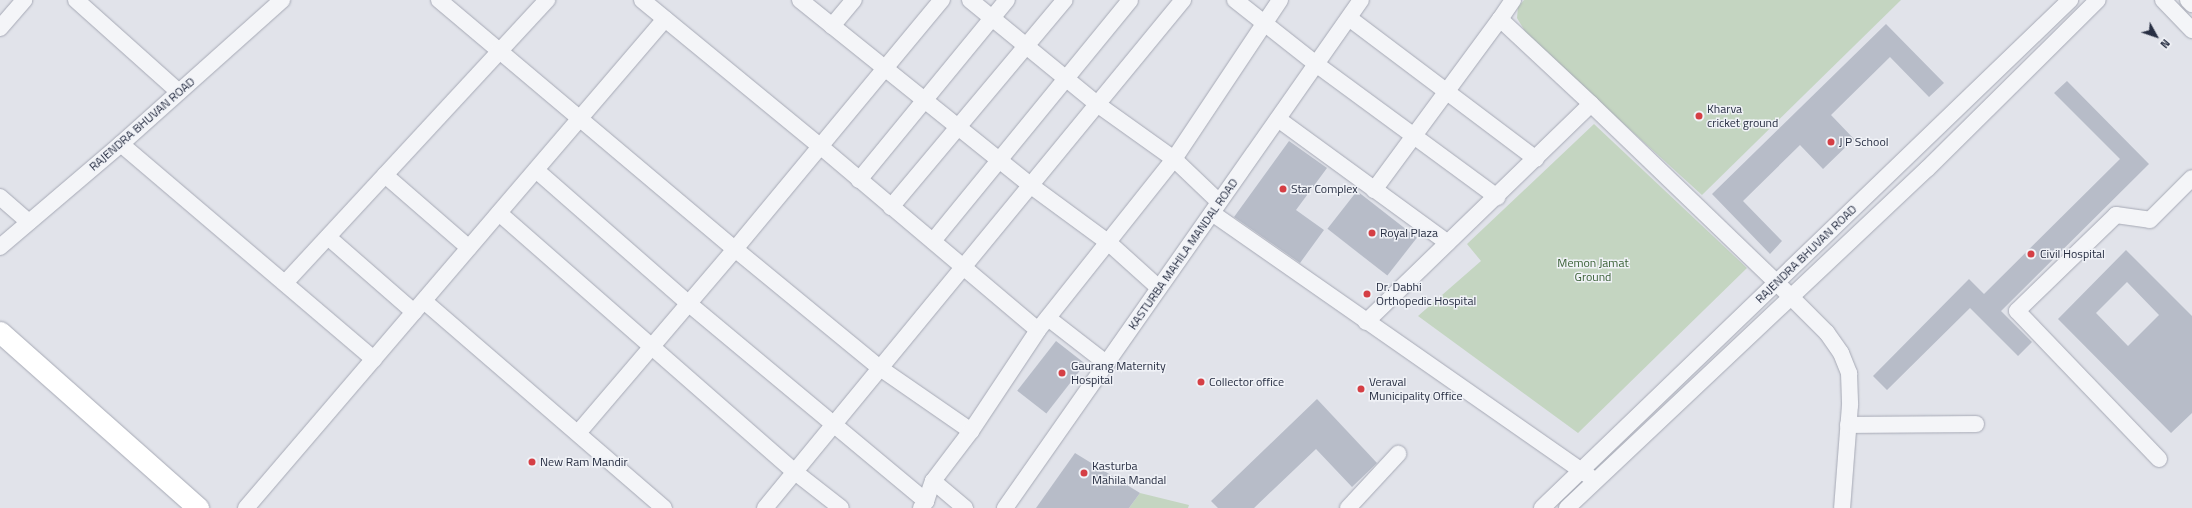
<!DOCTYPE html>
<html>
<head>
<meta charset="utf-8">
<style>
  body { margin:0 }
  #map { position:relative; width:2192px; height:508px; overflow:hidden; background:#e1e3ea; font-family:"Titillium Web",sans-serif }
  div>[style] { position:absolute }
  .green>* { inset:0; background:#c4d5c1 }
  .building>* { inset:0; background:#b7bcc8; transform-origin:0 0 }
  .roads { filter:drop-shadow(0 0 1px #a6a9b5) drop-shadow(0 0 1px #a6a9b5) }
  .minor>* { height:16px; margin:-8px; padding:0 8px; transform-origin:8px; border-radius:8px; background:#f4f5f8 }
  .major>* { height:21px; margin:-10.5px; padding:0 10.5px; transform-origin:10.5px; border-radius:10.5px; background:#fff }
  .dots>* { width:11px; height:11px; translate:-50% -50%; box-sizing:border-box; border:2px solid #f0f2f7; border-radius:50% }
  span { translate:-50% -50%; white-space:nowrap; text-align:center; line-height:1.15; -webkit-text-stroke:3px #f0f2f7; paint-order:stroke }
  .poi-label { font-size:12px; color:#282f43 }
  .left { translate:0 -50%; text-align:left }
  .street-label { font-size:12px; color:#282f43 }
  .park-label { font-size:12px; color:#385f34 }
  .north { position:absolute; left:2136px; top:16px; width:40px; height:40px; -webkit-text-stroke:3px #f0f2f7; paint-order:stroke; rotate:130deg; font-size:11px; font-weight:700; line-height:16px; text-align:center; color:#282f43 }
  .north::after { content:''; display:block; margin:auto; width:14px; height:18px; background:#282f43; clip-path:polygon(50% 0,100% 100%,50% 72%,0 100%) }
</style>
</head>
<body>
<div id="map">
  <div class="green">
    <i style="clip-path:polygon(1524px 0,1901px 0,1702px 195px,1529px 38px,1517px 18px,1518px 7px)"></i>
    <i style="clip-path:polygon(1594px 124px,1747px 268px,1578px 433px,1418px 316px,1481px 261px,1467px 244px)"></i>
    <i style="clip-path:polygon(1140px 493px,1189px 505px,1188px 508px,1129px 508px)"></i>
  </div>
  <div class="building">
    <i style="clip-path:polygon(1886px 24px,1944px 83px,1929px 97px,1890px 57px,1831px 115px,1854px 139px,1823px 169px,1800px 145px,1743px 201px,1782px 241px,1770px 254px,1712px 194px)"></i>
    <i style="clip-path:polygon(2067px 81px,2149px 164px,2001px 311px,2032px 342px,2018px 356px,1970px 308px,1887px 390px,1873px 376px,1969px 279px,1984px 294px,2120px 159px,2054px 93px)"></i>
    <i style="clip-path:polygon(1289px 141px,1327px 168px,1296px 210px,1324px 230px,1300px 263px,1234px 217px)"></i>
    <i style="left:1357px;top:191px;width:76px;height:48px;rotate:38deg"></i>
    <i style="clip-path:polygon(evenodd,2126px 250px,2192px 316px,2192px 413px,2171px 433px,2058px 319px,2126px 250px,2127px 282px,2159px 315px,2128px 346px,2096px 313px,2127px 282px)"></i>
    <i style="left:1056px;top:341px;width:37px;height:63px;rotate:38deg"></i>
    <i style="clip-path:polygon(1317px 399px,1377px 463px,1352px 487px,1316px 449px,1254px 508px,1218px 508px,1211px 501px)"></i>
    <i style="clip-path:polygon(1075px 453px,1140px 493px,1129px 508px,1036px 508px)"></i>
  </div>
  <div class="roads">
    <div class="minor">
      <i style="left:76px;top:0;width:138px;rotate:41.8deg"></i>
      <i style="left:439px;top:0;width:387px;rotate:40.1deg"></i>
      <i style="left:735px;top:249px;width:188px;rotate:39.4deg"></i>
      <i style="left:880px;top:368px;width:111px;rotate:34.7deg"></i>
      <i style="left:642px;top:0;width:230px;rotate:39.4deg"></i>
      <i style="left:820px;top:146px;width:285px;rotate:40.2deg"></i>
      <i style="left:800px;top:0;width:295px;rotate:38.8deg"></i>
      <i style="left:1030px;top:185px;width:98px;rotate:36.3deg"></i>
      <i style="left:1109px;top:243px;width:67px;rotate:42deg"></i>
      <i style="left:970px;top:0;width:164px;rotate:39.3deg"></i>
      <i style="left:1097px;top:104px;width:95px;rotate:35.5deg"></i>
      <i style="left:1174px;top:159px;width:62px;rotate:43.7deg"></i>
      <i style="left:1235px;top:0;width:103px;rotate:38.3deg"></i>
      <i style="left:1316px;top:64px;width:225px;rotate:36.3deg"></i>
      <i style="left:1513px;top:0;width:23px;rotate:124deg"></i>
      <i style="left:1500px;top:19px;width:125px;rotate:43deg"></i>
      <i style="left:1591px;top:104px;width:257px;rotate:43.9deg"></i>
      <i style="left:1776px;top:282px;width:72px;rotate:45deg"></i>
      <i style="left:1827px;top:333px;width:24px;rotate:55deg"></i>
      <i style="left:1841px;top:353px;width:22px;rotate:68deg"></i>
      <i style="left:1849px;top:373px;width:32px;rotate:88deg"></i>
      <i style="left:1850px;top:405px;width:103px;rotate:94.4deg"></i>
      <i style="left:2163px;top:0;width:42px;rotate:46deg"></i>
      <i style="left:2188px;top:0;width:6px;rotate:45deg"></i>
      <i style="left:1349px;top:18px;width:234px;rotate:37deg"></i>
      <i style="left:832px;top:26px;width:34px;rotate:-50deg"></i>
      <i style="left:0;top:28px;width:37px;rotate:-49deg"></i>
      <i style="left:1278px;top:119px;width:210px;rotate:36.1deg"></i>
      <i style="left:121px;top:144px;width:332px;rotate:40.4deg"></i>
      <i style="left:536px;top:170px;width:202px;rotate:41.2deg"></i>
      <i style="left:688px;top:303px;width:310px;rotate:39.8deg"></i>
      <i style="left:385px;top:175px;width:111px;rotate:41deg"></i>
      <i style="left:859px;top:180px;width:233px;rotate:-50.6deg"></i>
      <i style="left:1374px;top:190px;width:212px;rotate:-53.6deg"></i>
      <i style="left:0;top:197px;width:38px;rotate:41deg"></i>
      <i style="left:891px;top:207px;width:270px;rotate:-50deg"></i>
      <i style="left:499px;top:213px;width:393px;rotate:41.2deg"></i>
      <i style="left:795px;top:472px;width:58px;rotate:38deg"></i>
      <i style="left:1212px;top:213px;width:460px;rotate:34.9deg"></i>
      <i style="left:328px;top:237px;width:114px;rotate:41.1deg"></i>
      <i style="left:933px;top:241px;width:311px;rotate:-50.7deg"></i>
      <i style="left:0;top:247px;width:159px;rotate:-40.4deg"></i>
      <i style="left:121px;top:144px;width:216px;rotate:-41.8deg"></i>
      <i style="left:285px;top:283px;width:386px;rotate:-47.2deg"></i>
      <i style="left:424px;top:301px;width:317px;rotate:40.8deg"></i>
      <i style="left:1048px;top:318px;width:73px;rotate:37.8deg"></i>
      <i style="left:1366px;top:322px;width:313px;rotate:-44.1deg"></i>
      <i style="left:1848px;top:425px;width:128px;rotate:-0.4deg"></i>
      <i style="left:578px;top:433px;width:242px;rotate:-49.5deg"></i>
      <i style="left:735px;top:249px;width:324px;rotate:-50.3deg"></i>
      <i style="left:2159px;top:459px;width:205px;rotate:-133.8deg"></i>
      <i style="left:2017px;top:311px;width:138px;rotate:-44.1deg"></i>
      <i style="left:2116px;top:215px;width:34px;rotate:8deg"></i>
      <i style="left:2150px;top:220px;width:59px;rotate:-45deg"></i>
      <i style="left:933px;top:481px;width:42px;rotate:40.2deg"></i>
      <i style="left:246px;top:508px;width:644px;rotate:-49.41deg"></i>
      <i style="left:765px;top:508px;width:658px;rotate:-50.55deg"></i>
      <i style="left:921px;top:508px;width:9px;rotate:-54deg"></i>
      <i style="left:926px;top:501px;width:21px;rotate:-71deg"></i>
      <i style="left:933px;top:481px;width:63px;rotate:-52.8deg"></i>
      <i style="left:971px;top:431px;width:121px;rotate:-56.4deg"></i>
      <i style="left:1038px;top:330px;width:218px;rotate:-51.5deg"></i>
      <i style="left:1174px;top:159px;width:191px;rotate:-56.3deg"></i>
      <i style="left:1005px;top:508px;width:620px;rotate:-54.98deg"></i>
      <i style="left:1348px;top:508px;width:74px;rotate:-47.2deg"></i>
      <i style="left:1542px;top:508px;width:733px;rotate:-43.89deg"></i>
      <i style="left:1567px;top:508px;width:494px;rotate:-43.3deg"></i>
      <i style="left:1927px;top:169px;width:240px;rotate:-44.7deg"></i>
    </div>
    <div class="major">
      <i style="left:0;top:332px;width:265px;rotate:41.6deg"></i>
    </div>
  </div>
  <div class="dots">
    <i style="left:1699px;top:116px;background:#d53f45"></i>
    <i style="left:1831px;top:142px;background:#d53f45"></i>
    <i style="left:1283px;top:189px;background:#d53f45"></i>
    <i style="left:1372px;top:233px;background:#d53f45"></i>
    <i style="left:2031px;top:254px;background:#d53f45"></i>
    <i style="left:1367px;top:294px;background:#d53f45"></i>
    <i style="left:1062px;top:373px;background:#d53f45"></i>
    <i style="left:1201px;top:382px;background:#d53f45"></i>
    <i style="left:1361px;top:389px;background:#d53f45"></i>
    <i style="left:532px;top:462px;background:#d53f45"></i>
    <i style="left:1084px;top:473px;background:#d53f45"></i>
  </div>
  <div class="poi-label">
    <span class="left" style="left:1707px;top:116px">Kharva<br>cricket ground</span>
    <span class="left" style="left:1839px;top:142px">J P School</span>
    <span class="left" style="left:1291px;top:189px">Star Complex</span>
    <span class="left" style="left:1380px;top:233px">Royal Plaza</span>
    <span class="left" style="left:2040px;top:254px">Civil Hospital</span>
    <span class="left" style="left:1376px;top:294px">Dr. Dabhi<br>Orthopedic Hospital</span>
    <span class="left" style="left:1071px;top:373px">Gaurang Maternity<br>Hospital</span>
    <span class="left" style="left:1209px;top:382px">Collector office</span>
    <span class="left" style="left:1369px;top:389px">Veraval<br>Municipality Office</span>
    <span class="left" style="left:540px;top:462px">New Ram Mandir</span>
    <span class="left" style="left:1092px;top:473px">Kasturba<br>Mahila Mandal</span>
  </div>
  <div class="street-label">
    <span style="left:142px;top:124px;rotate:-41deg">RAJENDRA BHUVAN ROAD</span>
    <span style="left:1183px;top:254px;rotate:-55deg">KASTURBA MAHILA MANDAL ROAD</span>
    <span style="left:1806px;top:254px;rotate:-44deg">RAJENDRA BHUVAN ROAD</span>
  </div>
  <div class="park-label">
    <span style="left:1593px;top:270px">Memon Jamat<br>Ground</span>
  </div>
  <div class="north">N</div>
</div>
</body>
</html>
